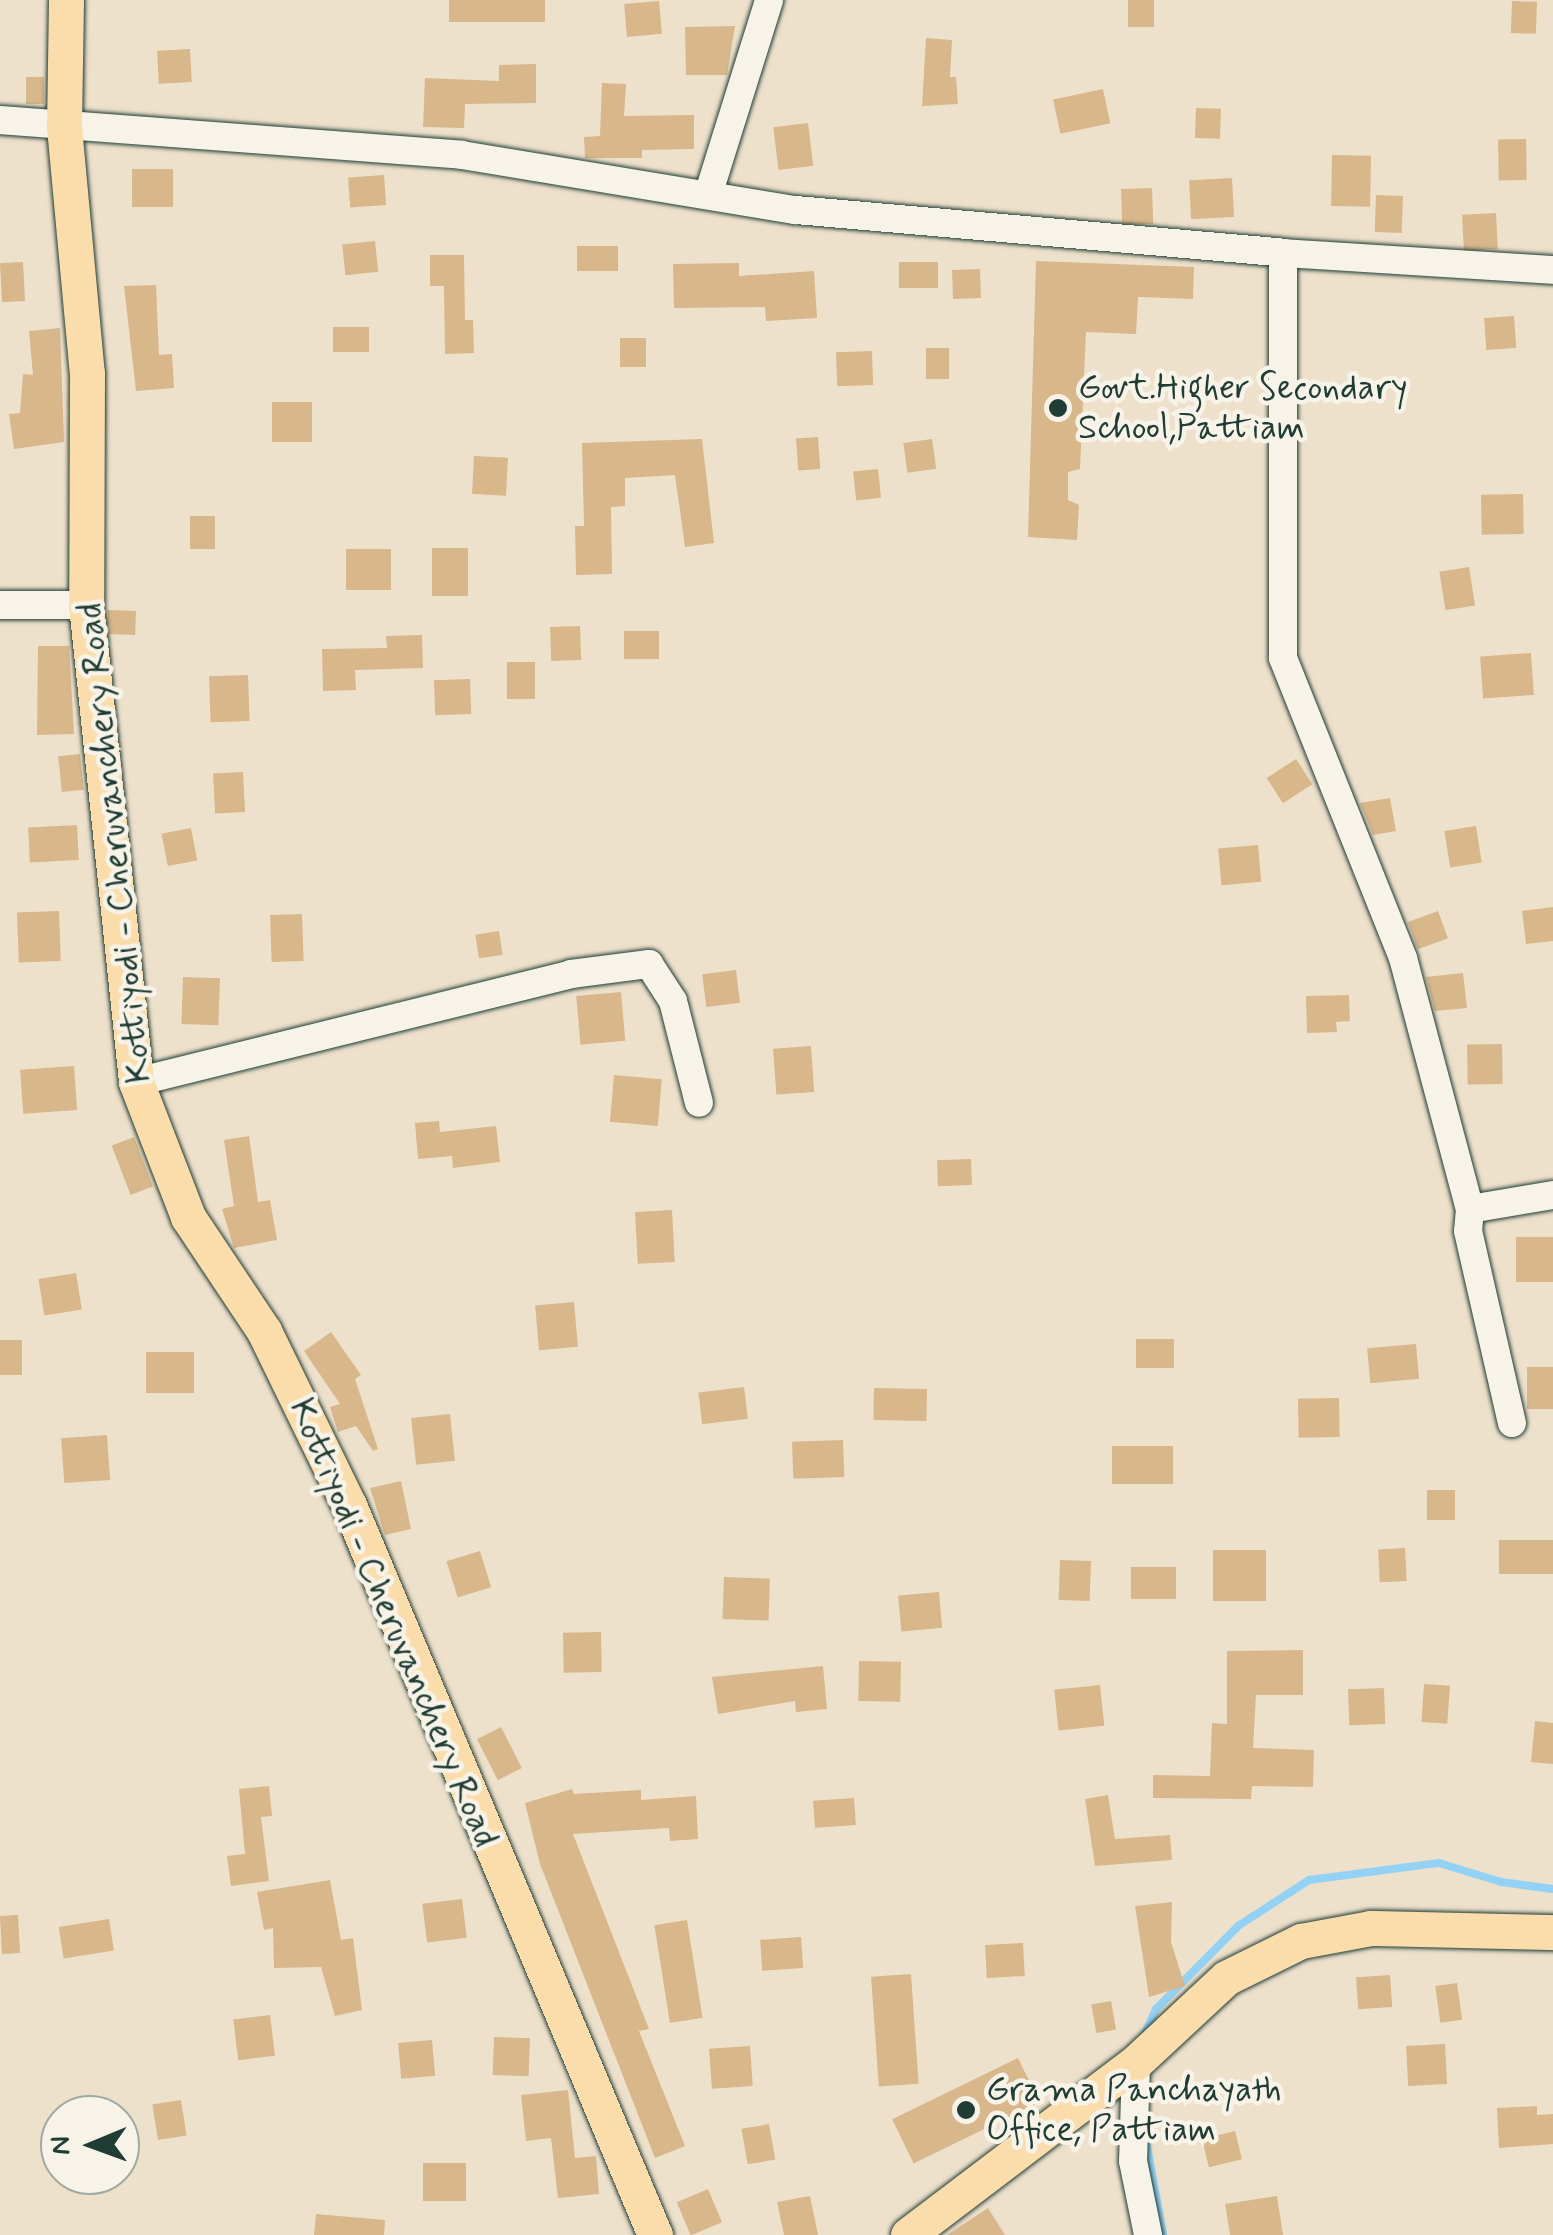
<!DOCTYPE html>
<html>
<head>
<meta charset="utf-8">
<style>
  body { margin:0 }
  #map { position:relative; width:1553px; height:2235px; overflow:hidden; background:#eee1cc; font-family:Mynerve,sans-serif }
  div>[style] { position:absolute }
  .stream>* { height:8px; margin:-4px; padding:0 4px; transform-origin:4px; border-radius:4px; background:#94d2f5 }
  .building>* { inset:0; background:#d8b78b; transform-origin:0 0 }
  .roads { filter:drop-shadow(0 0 2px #1f3d34) drop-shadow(0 0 2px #1f3d34) }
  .minor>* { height:28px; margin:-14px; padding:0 14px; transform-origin:14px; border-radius:14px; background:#f7f3e8 }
  .major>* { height:35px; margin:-17.5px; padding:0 17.5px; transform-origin:17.5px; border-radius:17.5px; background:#faddab }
  .dots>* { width:28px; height:28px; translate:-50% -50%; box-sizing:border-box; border:5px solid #f7f3e8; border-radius:50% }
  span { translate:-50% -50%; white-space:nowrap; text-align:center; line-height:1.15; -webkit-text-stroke:9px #f7f3e8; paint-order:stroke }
  .poi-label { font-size:35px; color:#1f3d34 }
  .left { translate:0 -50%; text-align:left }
  .street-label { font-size:35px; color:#1f3d34 }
  .north { position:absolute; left:40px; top:2095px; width:100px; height:100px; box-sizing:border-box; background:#f7f3e8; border:2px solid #a1aaa0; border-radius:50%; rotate:269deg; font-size:28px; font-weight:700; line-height:40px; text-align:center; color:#1f3d34 }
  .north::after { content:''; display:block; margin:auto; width:35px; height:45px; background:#1f3d34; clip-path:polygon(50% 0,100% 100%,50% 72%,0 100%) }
</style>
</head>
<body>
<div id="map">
  <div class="stream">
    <i style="left:1144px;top:2036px;width:30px;rotate:-66deg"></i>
    <i style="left:1156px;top:2009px;width:117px;rotate:-45.3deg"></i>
    <i style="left:1238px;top:1926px;width:85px;rotate:-32.9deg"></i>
    <i style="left:1309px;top:1880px;width:131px;rotate:-7.5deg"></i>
    <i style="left:1439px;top:1863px;width:65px;rotate:17deg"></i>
    <i style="left:1501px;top:1882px;width:52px;rotate:7.7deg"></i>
    <i style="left:1146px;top:2141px;width:96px;rotate:79.7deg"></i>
  </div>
  <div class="building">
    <i style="left:449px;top:0;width:96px;height:22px"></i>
    <i style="left:1128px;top:0;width:26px;height:27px"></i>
    <i style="left:659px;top:1px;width:33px;height:35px;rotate:85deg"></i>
    <i style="left:1512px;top:1px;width:25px;height:32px;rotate:2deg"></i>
    <i style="clip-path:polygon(735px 26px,727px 75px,686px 75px,685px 27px)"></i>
    <i style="clip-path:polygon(926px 38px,952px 40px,950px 77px,956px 77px,958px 104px,922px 106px)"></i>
    <i style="left:190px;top:49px;width:33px;height:33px;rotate:87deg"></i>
    <i style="clip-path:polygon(536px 64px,536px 103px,465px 104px,464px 128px,423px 127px,425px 78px,499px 81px,499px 65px)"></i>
    <i style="left:26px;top:77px;width:18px;height:27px"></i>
    <i style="clip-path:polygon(602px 83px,626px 84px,624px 116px,694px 115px,694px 149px,642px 150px,642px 158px,585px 158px,584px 137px,600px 136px)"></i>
    <i style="left:1103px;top:89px;width:35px;height:51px;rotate:78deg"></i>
    <i style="left:1196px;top:108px;width:25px;height:30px;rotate:2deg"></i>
    <i style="left:808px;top:123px;width:43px;height:35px;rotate:83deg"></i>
    <i style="left:1526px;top:139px;width:41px;height:28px;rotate:89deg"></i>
    <i style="left:1332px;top:155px;width:39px;height:51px;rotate:1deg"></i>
    <i style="left:132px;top:169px;width:41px;height:38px"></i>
    <i style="left:384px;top:175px;width:30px;height:36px;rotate:86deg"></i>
    <i style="left:1232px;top:178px;width:39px;height:43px;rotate:87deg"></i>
    <i style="left:1152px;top:188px;width:36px;height:31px;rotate:88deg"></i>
    <i style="left:1376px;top:195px;width:27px;height:37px;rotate:2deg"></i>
    <i style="left:1496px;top:213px;width:36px;height:34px;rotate:87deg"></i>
    <i style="left:375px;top:241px;width:31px;height:33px;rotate:84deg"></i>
    <i style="left:577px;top:246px;width:41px;height:25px"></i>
    <i style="clip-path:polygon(430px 255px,464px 255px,465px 320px,473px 320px,474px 353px,445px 354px,444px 286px,430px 286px)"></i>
    <i style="clip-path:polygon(1036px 261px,1194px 267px,1193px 299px,1138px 297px,1136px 334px,1086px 332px,1080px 469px,1068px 472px,1068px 500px,1079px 505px,1077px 540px,1028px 537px)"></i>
    <i style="left:23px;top:262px;width:39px;height:23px;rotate:87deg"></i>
    <i style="left:938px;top:262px;width:26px;height:39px;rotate:90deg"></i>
    <i style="clip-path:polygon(739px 263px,739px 276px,814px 271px,817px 318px,766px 321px,765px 307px,674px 308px,673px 264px)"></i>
    <i style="left:980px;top:269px;width:29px;height:28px;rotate:88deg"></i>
    <i style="clip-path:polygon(156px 285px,159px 355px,172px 354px,174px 388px,136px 391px,124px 286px)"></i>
    <i style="left:1514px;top:316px;width:32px;height:30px;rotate:86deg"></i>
    <i style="left:369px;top:327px;width:25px;height:36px;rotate:90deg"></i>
    <i style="clip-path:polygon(60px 328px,64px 442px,14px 449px,9px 414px,20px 413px,23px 374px,33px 375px,29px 331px)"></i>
    <i style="left:620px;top:338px;width:26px;height:29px"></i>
    <i style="left:926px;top:348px;width:23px;height:31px"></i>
    <i style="left:872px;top:351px;width:34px;height:36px;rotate:88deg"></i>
    <i style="left:272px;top:402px;width:40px;height:40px"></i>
    <i style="left:818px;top:437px;width:32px;height:22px;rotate:86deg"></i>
    <i style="clip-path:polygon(702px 439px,714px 543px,685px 547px,675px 475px,625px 478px,625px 506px,611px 507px,612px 574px,576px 575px,575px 526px,584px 526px,582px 443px)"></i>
    <i style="left:932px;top:439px;width:30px;height:29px;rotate:82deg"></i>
    <i style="left:474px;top:456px;width:34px;height:38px;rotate:3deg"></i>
    <i style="left:878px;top:469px;width:29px;height:25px;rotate:84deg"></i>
    <i style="left:1523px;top:494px;width:40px;height:42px;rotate:89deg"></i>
    <i style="left:190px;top:516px;width:25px;height:33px"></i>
    <i style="left:468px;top:548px;width:48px;height:36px;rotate:90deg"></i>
    <i style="left:346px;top:549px;width:45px;height:41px"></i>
    <i style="left:1469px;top:567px;width:39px;height:30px;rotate:81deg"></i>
    <i style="left:108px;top:610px;width:28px;height:24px;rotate:2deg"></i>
    <i style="left:580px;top:626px;width:34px;height:30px;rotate:88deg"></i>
    <i style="left:659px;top:631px;width:28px;height:35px;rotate:90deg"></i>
    <i style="clip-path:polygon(422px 635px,423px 668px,355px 670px,356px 690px,323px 691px,322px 649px,387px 648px,386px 636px)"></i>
    <i style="clip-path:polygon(38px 646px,69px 646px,74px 734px,37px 735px)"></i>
    <i style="left:1531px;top:653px;width:42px;height:51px;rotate:86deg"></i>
    <i style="left:507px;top:662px;width:28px;height:37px"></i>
    <i style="left:248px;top:675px;width:46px;height:39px;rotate:88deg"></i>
    <i style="left:470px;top:679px;width:35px;height:36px;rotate:88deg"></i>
    <i style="left:80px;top:754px;width:36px;height:22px;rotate:84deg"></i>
    <i style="left:1296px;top:759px;width:30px;height:35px;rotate:57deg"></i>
    <i style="left:243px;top:772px;width:40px;height:30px;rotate:87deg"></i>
    <i style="clip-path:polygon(1390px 798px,1396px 831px,1373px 835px,1360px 803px)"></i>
    <i style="left:77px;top:825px;width:35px;height:49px;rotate:87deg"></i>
    <i style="left:1476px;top:826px;width:37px;height:32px;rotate:81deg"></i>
    <i style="left:191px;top:828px;width:33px;height:30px;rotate:79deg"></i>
    <i style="left:1258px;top:845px;width:37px;height:40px;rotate:85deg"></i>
    <i style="clip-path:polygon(1553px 907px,1553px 941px,1526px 944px,1522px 911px)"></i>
    <i style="left:59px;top:911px;width:50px;height:42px;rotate:88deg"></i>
    <i style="left:1438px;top:911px;width:29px;height:32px;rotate:70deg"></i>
    <i style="left:302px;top:914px;width:47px;height:32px;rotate:88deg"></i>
    <i style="left:499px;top:931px;width:24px;height:24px;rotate:81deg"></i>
    <i style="left:736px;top:970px;width:33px;height:34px;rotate:83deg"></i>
    <i style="clip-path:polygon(1463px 973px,1467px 1008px,1435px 1011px,1426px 977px)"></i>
    <i style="left:183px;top:977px;width:37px;height:47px;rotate:2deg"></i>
    <i style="left:621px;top:992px;width:49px;height:45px;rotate:85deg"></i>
    <i style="clip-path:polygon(1349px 995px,1350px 1021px,1336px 1022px,1337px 1032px,1307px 1033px,1306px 996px)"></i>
    <i style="left:1502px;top:1044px;width:40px;height:35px;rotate:89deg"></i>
    <i style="left:811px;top:1046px;width:46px;height:38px;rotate:86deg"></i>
    <i style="left:74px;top:1066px;width:44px;height:54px;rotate:86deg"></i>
    <i style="left:614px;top:1075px;width:48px;height:47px;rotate:5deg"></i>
    <i style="clip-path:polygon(439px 1121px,440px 1132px,496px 1126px,500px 1162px,453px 1168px,452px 1156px,418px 1159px,415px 1123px)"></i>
    <i style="clip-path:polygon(249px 1136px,258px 1202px,270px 1200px,277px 1240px,234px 1248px,222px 1209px,234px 1206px,224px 1140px)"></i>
    <i style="left:134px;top:1137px;width:53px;height:24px;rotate:69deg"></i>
    <i style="left:971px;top:1159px;width:26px;height:34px;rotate:88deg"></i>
    <i style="left:672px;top:1210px;width:52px;height:37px;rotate:87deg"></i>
    <i style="left:1553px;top:1237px;width:45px;height:37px;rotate:90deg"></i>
    <i style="left:76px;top:1273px;width:37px;height:38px;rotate:81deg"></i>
    <i style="left:574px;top:1302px;width:45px;height:39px;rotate:85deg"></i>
    <i style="clip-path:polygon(331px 1332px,361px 1375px,355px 1379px,378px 1449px,373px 1451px,356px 1426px,338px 1432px,330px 1407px,340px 1404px,304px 1351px)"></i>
    <i style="left:1136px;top:1339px;width:38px;height:29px"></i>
    <i style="left:0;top:1340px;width:22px;height:35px"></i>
    <i style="left:1416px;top:1344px;width:35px;height:49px;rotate:85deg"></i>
    <i style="left:146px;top:1352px;width:48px;height:41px"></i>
    <i style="left:1527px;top:1367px;width:26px;height:42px"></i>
    <i style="left:744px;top:1387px;width:32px;height:46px;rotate:83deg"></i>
    <i style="left:874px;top:1388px;width:53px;height:32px;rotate:1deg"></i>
    <i style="left:1339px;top:1398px;width:39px;height:41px;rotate:89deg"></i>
    <i style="left:450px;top:1414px;width:47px;height:39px;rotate:84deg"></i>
    <i style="left:107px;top:1435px;width:45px;height:46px;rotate:86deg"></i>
    <i style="left:843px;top:1440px;width:37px;height:51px;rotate:88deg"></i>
    <i style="left:1112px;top:1446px;width:61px;height:38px"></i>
    <i style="clip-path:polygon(401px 1481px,411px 1529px,385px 1535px,370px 1488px)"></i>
    <i style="left:1427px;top:1490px;width:28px;height:30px"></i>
    <i style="left:1499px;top:1540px;width:54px;height:34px"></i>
    <i style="left:1405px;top:1548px;width:33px;height:27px;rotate:87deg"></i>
    <i style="left:1213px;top:1550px;width:53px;height:51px"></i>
    <i style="left:480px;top:1551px;width:38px;height:35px;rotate:73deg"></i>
    <i style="left:1060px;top:1560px;width:31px;height:40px;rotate:2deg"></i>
    <i style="left:1131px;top:1567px;width:45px;height:32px"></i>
    <i style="left:724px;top:1577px;width:46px;height:42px;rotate:2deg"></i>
    <i style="left:939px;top:1592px;width:36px;height:41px;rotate:85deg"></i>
    <i style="left:601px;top:1632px;width:40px;height:38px;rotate:89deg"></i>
    <i style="clip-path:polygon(1303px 1650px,1303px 1695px,1256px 1695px,1253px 1748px,1314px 1750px,1313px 1787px,1252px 1786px,1251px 1799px,1153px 1798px,1153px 1775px,1210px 1776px,1212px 1723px,1227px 1724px,1227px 1651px)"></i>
    <i style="left:859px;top:1661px;width:42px;height:40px;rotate:1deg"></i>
    <i style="clip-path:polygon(823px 1666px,827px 1709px,796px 1712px,795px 1701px,718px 1714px,712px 1677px)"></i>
    <i style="left:1424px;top:1684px;width:26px;height:38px;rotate:4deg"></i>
    <i style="left:1100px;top:1685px;width:41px;height:46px;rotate:84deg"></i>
    <i style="left:1384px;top:1688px;width:36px;height:36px;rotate:88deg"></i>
    <i style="clip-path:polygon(1535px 1721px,1553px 1723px,1553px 1764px,1531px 1762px)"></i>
    <i style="left:501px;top:1727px;width:46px;height:27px;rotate:63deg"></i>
    <i style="clip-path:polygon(269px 1786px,272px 1816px,261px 1817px,269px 1881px,231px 1886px,227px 1856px,245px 1854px,239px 1789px)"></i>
    <i style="clip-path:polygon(572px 1789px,574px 1794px,641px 1790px,641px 1800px,696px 1796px,698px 1839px,670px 1841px,669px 1828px,573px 1834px,649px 2029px,639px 2031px,685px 2146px,655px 2158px,540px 1864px,525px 1803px)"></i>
    <i style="clip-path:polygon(1108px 1795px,1115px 1839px,1170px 1835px,1172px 1860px,1095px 1866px,1085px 1799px)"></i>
    <i style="left:854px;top:1798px;width:27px;height:41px;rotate:86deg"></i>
    <i style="clip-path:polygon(330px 1880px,341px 1940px,353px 1938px,362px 2010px,335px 2016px,321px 1967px,274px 1968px,273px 1928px,264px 1930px,257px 1892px)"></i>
    <i style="left:462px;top:1899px;width:39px;height:40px;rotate:83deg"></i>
    <i style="clip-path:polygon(1172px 1902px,1171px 1942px,1185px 1986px,1149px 1997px,1135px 1906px)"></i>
    <i style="left:18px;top:1915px;width:38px;height:18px;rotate:87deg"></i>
    <i style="left:109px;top:1919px;width:32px;height:51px;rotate:81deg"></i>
    <i style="left:687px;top:1920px;width:99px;height:33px;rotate:81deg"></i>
    <i style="left:801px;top:1937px;width:31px;height:41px;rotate:86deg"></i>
    <i style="left:1023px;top:1943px;width:33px;height:38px;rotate:87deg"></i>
    <i style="left:911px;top:1974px;width:110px;height:40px;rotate:86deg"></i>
    <i style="left:1390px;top:1975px;width:32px;height:34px;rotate:86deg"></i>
    <i style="left:1457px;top:1983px;width:37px;height:22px;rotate:82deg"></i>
    <i style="left:1111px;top:2001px;width:29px;height:20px;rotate:80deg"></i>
    <i style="left:270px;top:2015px;width:41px;height:37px;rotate:83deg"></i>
    <i style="left:494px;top:2037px;width:36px;height:38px;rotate:2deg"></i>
    <i style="left:432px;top:2040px;width:36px;height:34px;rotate:85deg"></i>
    <i style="left:1445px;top:2044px;width:40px;height:39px;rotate:87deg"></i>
    <i style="left:750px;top:2046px;width:40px;height:41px;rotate:86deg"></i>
    <i style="left:1018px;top:2058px;width:49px;height:140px;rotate:64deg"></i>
    <i style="clip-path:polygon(568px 2090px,575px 2158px,596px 2156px,599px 2194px,558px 2198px,551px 2138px,526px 2141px,521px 2095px)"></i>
    <i style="left:181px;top:2100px;width:36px;height:29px;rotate:81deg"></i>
    <i style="clip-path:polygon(1537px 2106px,1537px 2115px,1553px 2114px,1553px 2144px,1499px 2148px,1497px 2108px)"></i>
    <i style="left:769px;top:2124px;width:36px;height:28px;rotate:80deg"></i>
    <i style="left:1235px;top:2131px;width:29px;height:34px;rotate:76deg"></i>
    <i style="left:423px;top:2163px;width:43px;height:38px"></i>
    <i style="left:708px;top:2189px;width:36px;height:34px;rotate:67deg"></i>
    <i style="clip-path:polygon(810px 2196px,818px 2235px,784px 2235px,777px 2202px)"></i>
    <i style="clip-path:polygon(1277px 2196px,1283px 2235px,1230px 2235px,1225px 2204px)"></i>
    <i style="clip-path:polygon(988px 2208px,1005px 2235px,947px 2235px)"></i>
    <i style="clip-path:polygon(316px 2214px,385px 2220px,384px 2235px,314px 2235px)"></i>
  </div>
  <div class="roads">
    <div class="minor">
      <i style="left:0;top:120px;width:463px;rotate:4.3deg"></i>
      <i style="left:462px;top:155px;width:338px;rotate:9.4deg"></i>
      <i style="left:796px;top:210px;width:489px;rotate:5deg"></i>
      <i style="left:1283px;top:253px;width:271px;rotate:3.6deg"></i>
      <i style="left:709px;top:192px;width:201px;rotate:-72.6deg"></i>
      <i style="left:1283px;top:253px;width:405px;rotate:90deg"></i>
      <i style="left:1283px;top:658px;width:323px;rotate:68.2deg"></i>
      <i style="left:1403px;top:958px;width:260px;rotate:75.1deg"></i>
      <i style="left:1470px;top:1209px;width:22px;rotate:95deg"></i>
      <i style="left:1468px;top:1231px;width:197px;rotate:77.1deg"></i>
      <i style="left:0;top:605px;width:86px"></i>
      <i style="left:136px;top:1082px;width:448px;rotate:-13.9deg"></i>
      <i style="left:571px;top:974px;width:79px;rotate:-7.3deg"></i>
      <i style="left:649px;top:964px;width:44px;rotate:57deg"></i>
      <i style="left:673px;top:1001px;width:105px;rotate:75.7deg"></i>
      <i style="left:1470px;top:1209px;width:84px;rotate:-9.6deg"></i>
      <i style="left:1136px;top:2062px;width:99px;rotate:91.7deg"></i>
      <i style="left:1133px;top:2161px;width:76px;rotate:78.5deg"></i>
    </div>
    <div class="major">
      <i style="left:66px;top:0;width:127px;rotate:90.9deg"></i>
      <i style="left:64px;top:127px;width:247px;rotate:84.7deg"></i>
      <i style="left:87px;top:373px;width:232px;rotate:90.2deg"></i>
      <i style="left:86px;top:605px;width:480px;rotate:84deg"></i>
      <i style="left:136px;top:1082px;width:145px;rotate:68.9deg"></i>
      <i style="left:188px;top:1217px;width:137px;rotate:56.3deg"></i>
      <i style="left:264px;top:1331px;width:194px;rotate:64deg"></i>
      <i style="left:349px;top:1505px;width:792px;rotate:67.26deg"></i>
      <i style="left:908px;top:2235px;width:286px;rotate:-37.2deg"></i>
      <i style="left:1136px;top:2062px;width:123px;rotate:-43deg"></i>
      <i style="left:1226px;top:1978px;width:84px;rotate:-26.3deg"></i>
      <i style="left:1301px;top:1941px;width:71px;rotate:-10.5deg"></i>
      <i style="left:1371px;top:1928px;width:182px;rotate:1.3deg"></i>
    </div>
  </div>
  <div class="dots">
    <i style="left:1058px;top:408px;background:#1f3d34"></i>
    <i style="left:966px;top:2110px;background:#1f3d34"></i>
  </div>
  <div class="poi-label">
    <span class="left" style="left:1078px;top:408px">Govt.Higher Secondary<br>School,Pattiam</span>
    <span class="left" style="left:986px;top:2110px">Grama Panchayath<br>Office, Pattiam</span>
  </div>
  <div class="street-label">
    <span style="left:115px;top:843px;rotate:-96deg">Kottiyodi - Cheruvanchery Road</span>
    <span style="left:393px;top:1623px;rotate:67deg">Kottiyodi - Cheruvanchery Road</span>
  </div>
  <div class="north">N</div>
</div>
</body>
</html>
